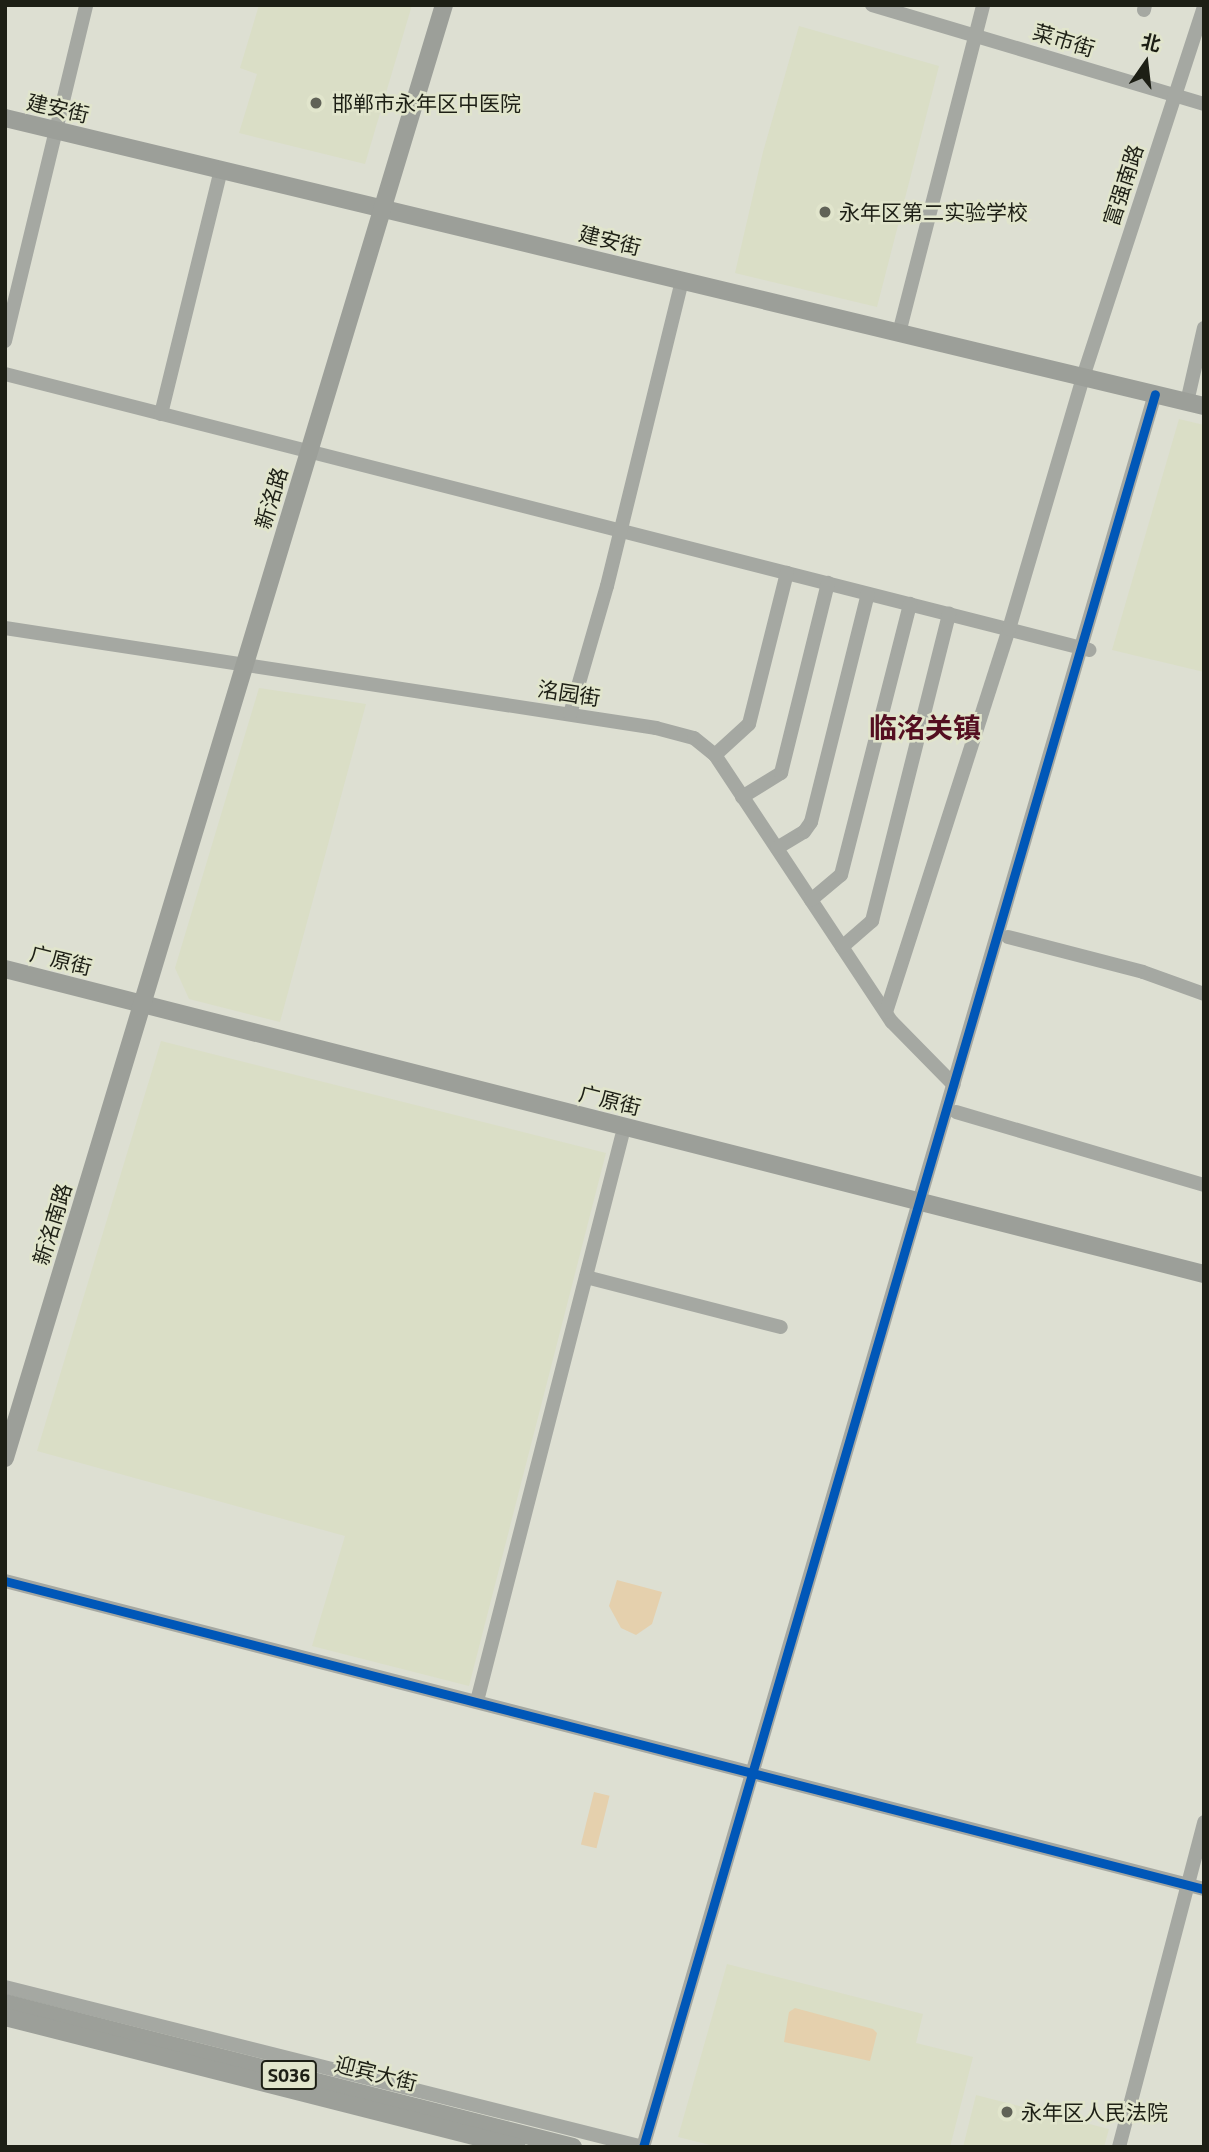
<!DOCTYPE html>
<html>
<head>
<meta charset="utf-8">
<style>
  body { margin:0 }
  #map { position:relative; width:1209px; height:2152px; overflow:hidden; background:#dddfd2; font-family:"Titillium Web","Noto Sans SC",sans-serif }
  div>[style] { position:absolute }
  .built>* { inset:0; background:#dadec6 }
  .green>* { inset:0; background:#e5d0ad; transform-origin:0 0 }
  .minor>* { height:14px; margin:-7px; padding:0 7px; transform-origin:7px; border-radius:7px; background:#a5a8a2 }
  .major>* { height:18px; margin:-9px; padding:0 9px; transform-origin:9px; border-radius:9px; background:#9c9f99 }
  .cycleway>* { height:9px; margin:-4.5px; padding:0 4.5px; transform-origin:4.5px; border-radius:4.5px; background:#0057b8 }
  .dots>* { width:19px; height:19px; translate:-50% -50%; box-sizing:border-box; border:4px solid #e1e5cc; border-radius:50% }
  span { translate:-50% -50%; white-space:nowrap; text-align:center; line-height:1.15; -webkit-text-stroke:5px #e1e5cc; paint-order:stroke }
  .shield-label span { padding:2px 5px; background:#e1e5cc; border:2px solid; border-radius:5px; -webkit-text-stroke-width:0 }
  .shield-label { font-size:19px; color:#1d1f15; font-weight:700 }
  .street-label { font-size:21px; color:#1d1f15 }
  .poi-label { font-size:21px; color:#1d1f15 }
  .left { translate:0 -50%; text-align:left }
  .district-label { font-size:28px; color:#540f21; font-weight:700 }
  .frame { position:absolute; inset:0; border:7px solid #1d1f15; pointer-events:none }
  .north { position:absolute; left:1111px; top:28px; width:70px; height:70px; -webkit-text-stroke:5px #e1e5cc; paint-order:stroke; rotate:14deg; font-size:19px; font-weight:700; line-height:28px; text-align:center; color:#1d1f15 }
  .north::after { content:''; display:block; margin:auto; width:24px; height:32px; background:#1d1f15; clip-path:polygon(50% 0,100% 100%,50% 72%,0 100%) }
</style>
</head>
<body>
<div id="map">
  <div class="built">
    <i style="clip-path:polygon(259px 5px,412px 5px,365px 164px,239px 133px,257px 74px,240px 68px)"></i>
    <i style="clip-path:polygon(799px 26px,939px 66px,877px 307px,735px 273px,763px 152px)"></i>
    <i style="clip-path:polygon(1179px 419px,1204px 425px,1204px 672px,1112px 650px)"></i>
    <i style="clip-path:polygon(259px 688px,366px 704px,280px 1022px,189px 999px,175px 968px)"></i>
    <i style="clip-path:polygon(161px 1041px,606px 1153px,469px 1686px,312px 1646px,345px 1536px,37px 1451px)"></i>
    <i style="clip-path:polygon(727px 1964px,923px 2014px,916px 2043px,973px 2057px,950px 2147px,718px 2147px,678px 2137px)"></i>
    <i style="clip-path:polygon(976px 2095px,1109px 2129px,1104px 2147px,963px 2147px)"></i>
  </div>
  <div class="green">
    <i style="clip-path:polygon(617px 1580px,662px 1592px,652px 1624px,636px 1635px,621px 1628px,609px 1606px)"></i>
    <i style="left:594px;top:1792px;width:16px;height:54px;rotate:14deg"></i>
    <i style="clip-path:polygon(795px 2008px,873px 2029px,877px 2033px,870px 2061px,784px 2042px,789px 2012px)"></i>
  </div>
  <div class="minor">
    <i style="left:872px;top:5px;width:346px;rotate:16.6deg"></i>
    <i style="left:1144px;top:10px;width:5px;rotate:-79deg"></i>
    <i style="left:899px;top:333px;width:339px;rotate:-75.6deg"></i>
    <i style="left:5px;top:341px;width:346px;rotate:-76.4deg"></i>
    <i style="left:5px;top:374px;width:1119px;rotate:14.28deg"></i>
    <i style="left:1187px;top:402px;width:76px;rotate:-77.1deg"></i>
    <i style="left:161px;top:414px;width:251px;rotate:-76.2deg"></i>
    <i style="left:5px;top:628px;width:659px;rotate:8.73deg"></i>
    <i style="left:656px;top:728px;width:39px;rotate:15deg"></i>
    <i style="left:694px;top:738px;width:27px;rotate:39deg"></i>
    <i style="left:715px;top:755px;width:320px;rotate:56.5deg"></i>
    <i style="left:892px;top:1022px;width:88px;rotate:45.5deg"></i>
    <i style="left:570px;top:714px;width:133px;rotate:-73.9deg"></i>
    <i style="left:607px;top:586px;width:315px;rotate:-76.2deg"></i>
    <i style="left:715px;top:755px;width:46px;rotate:-42.4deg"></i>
    <i style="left:749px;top:724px;width:156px;rotate:-75.9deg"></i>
    <i style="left:742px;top:797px;width:46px;rotate:-31.6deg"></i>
    <i style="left:781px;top:773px;width:196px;rotate:-76.1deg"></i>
    <i style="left:777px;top:848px;width:31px;rotate:-31deg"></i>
    <i style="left:804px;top:832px;width:12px;rotate:-55deg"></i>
    <i style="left:811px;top:822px;width:235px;rotate:-76deg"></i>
    <i style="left:811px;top:900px;width:39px;rotate:-40deg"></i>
    <i style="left:841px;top:875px;width:280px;rotate:-75.7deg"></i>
    <i style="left:1008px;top:937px;width:139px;rotate:14.5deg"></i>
    <i style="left:1143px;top:972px;width:65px;rotate:19.8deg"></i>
    <i style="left:842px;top:947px;width:40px;rotate:-41deg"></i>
    <i style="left:872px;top:921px;width:317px;rotate:-75.9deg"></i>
    <i style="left:886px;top:1012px;width:402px;rotate:-72.2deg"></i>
    <i style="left:1009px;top:629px;width:263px;rotate:-73.6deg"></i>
    <i style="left:1083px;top:377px;width:390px;rotate:-71.9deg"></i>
    <i style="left:956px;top:1112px;width:259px;rotate:16.4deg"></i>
    <i style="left:586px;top:1277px;width:201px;rotate:14.4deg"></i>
    <i style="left:5px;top:1581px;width:1238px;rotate:14.41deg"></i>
    <i style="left:477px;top:1701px;width:583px;rotate:-75.61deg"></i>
    <i style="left:5px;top:1987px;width:658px;rotate:14.08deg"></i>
    <i style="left:643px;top:2147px;width:1826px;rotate:-73.72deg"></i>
    <i style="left:1119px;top:2147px;width:336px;rotate:-75.3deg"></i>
  </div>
  <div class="major">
    <i style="left:5px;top:118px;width:1233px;rotate:13.51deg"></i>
    <i style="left:5px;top:969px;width:1237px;rotate:14.27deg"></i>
    <i style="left:5px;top:1458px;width:1518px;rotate:-73.19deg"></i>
    <i style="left:5px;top:2003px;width:586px;rotate:14.23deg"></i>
    <i style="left:5px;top:2017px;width:528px;rotate:14.25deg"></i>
  </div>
  <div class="cycleway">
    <i style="left:5px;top:1581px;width:1238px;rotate:14.41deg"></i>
    <i style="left:643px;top:2147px;width:1826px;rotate:-73.72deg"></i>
  </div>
  <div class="dots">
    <i style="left:316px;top:103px;background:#606257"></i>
    <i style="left:825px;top:212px;background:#606257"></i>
    <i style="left:1007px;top:2112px;background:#606257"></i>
  </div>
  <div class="shield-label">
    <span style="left:289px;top:2075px">S036</span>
  </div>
  <div class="street-label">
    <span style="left:1064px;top:40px;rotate:17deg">菜市街</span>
    <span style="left:58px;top:108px;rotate:13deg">建安街</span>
    <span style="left:1123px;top:185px;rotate:-72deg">富强南路</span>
    <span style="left:610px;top:240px;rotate:14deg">建安街</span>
    <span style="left:271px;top:498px;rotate:-73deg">新洺路</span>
    <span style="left:569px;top:693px;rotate:9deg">洺园街</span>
    <span style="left:61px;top:960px;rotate:14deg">广原街</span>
    <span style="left:610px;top:1100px;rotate:14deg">广原街</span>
    <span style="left:52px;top:1224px;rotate:-73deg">新洺南路</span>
    <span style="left:376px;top:2073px;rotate:14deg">迎宾大街</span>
  </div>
  <div class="poi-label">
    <span class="left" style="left:332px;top:103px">邯郸市永年区中医院</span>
    <span class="left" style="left:839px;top:212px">永年区第二实验学校</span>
    <span class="left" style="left:1021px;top:2112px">永年区人民法院</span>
  </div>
  <div class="district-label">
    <span style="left:925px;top:728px">临洺关镇</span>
  </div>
  <div class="frame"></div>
  <div class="north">北</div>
</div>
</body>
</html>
